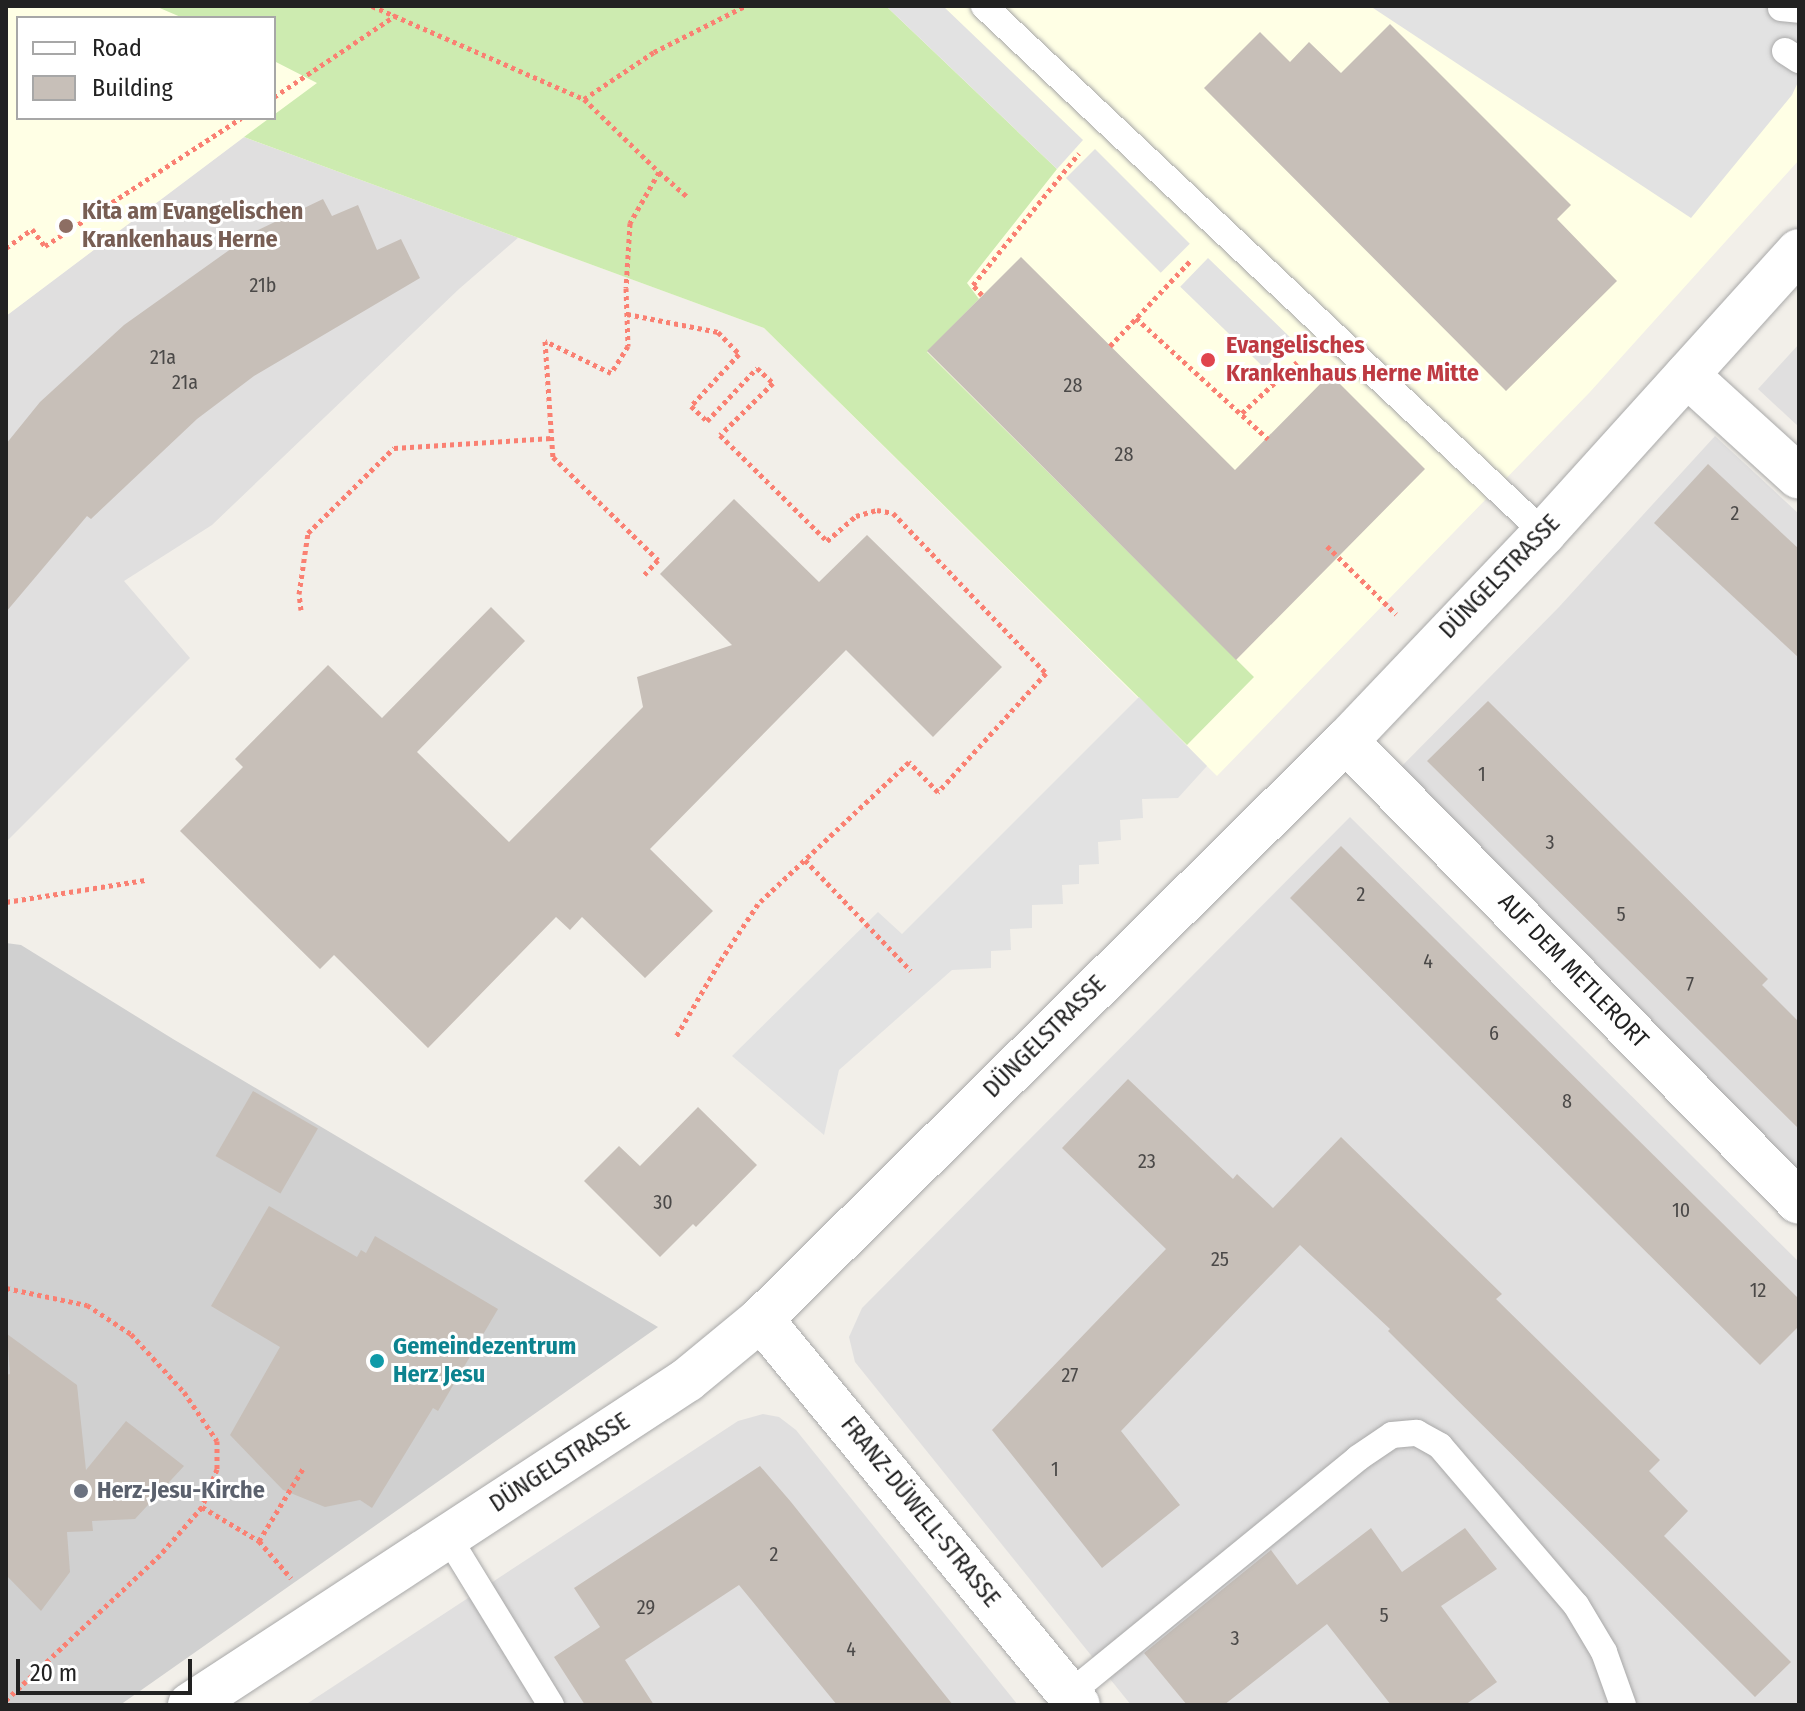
<!DOCTYPE html>
<html>
<head>
<meta charset="utf-8">
<style>
  body { margin:0 }
  #map { position:relative; width:1805px; height:1711px; overflow:hidden; background:#f2efe9; font-family:"Fira Sans Condensed",sans-serif }
  div>[style] { position:absolute }
  .residential>* { inset:0; background:#e0dfdf }
  .education>* { inset:0; background:#ffffe5 }
  .religious>* { inset:0; background:#d0d0d0 }
  .grass>* { inset:0; background:#cdebb0 }
  .parking>* { inset:0; background:#e2e2e2; transform-origin:0 0 }
  .building>* { inset:0; background:#c7bfb8; transform-origin:0 0 }
  .path>* { height:5px; margin-top:-2.5px; transform-origin:0; background:repeating-linear-gradient(90deg,#fa8072 0 4px,transparent 0 8px) }
  .roads { filter:drop-shadow(0 0 2px #a9a9a9) drop-shadow(0 0 2px #a9a9a9) }
  .lane>* { height:26px; margin:-13px; padding:0 13px; transform-origin:13px; border-radius:13px; background:#fff }
  .street>* { height:44px; margin:-22px; padding:0 22px; transform-origin:22px; border-radius:22px; background:#fff }
  .dots>* { width:22px; height:22px; translate:-50% -50%; box-sizing:border-box; border:4px solid #fff; border-radius:50% }
  span { translate:-50% -50%; white-space:nowrap; text-align:center; line-height:1.15; -webkit-text-stroke:6px #fff; paint-order:stroke }
  .number-label { font-size:20px; color:#4b4948 }
  .number-label span { -webkit-text-stroke-width:0 }
  .education-label { font-size:24px; color:#785e54; font-weight:700 }
  .left { translate:0 -50%; text-align:left }
  .health-label { font-size:24px; color:#be3a42; font-weight:700 }
  .street-label { font-size:24px; color:#222 }
  .culture-label { font-size:24px; color:#0d838f; font-weight:700 }
  .worship-label { font-size:24px; color:#5b616d; font-weight:700 }
  .frame { position:absolute; inset:0; border:8px solid #222; pointer-events:none }
  .legend { position:absolute; left:16px; top:16px; width:260px; height:104px; box-sizing:border-box; background:#fff; border:2px solid #a7a7a7; margin:0; padding:10px 14px; list-style:none; font-size:24px; color:#222 }
  .legend li { display:flex; align-items:center; gap:16px; height:40px }
  .legend b { width:40px; border:2px solid #a7a7a7 }
  .scale { position:absolute; left:16px; top:1659px; width:176px; height:36px; box-sizing:border-box; border:4px solid #222; border-top:0; padding-left:10px; font-size:24px; line-height:28px; white-space:nowrap; color:#222; -webkit-text-stroke:6px #fff; paint-order:stroke }
</style>
</head>
<body>
<div id="map">
  <div class="residential">
    <i style="clip-path:polygon(244px 137px,519px 237px,459px 289px,212px 525px,124px 581px,190px 658px,6px 842px,6px 316px)"></i>
    <i style="clip-path:polygon(1799px 344px,1799px 427px,1758px 389px)"></i>
    <i style="clip-path:polygon(1715px 436px,1799px 514px,1799px 1174px,1395px 773px,1559px 607px)"></i>
    <i style="clip-path:polygon(1350px 817px,1799px 1262px,1799px 1705px,1131px 1705px,855px 1362px,849px 1337px,862px 1308px)"></i>
    <i style="clip-path:polygon(763px 1414px,779px 1417px,796px 1430px,1018px 1705px,305px 1705px,738px 1421px)"></i>
  </div>
  <div class="education">
    <i style="clip-path:polygon(evenodd,6px 6px,1799px 6px,1799px 160px,1590px 392px,1217px 776px,764px 328px,244px 137px,6px 316px,6px 6px,18px 18px,274px 18px,274px 118px,18px 118px,18px 18px)"></i>
  </div>
  <div class="religious">
    <i style="clip-path:polygon(6px 943px,21px 945px,173px 1039px,658px 1327px,120px 1705px,6px 1705px)"></i>
  </div>
  <div class="grass">
    <i style="clip-path:polygon(155px 6px,886px 6px,1057px 169px,967px 283px,979px 299px,927px 352px,1254px 677px,1187px 745px,764px 328px,244px 137px,317px 83px,274px 61px,274px 18px,183px 18px)"></i>
  </div>
  <div class="parking">
    <i style="clip-path:polygon(886px 6px,943px 6px,1083px 140px,1057px 169px)"></i>
    <i style="clip-path:polygon(1370px 6px,1795px 6px,1799px 9px,1799px 80px,1792px 95px,1691px 218px)"></i>
    <i style="left:1095px;top:149px;width:134px;height:41px;rotate:45deg"></i>
    <i style="left:1208px;top:258px;width:117px;height:40px;rotate:44deg"></i>
    <i style="clip-path:polygon(1139px 697px,1207px 766px,1178px 798px,1142px 799px,1143px 818px,1120px 820px,1121px 840px,1098px 842px,1099px 864px,1079px 865px,1079px 884px,1062px 885px,1063px 904px,1032px 905px,1032px 928px,1010px 929px,1011px 950px,991px 951px,991px 968px,952px 970px,839px 1070px,824px 1135px,732px 1056px,878px 912px,902px 934px)"></i>
  </div>
  <div class="building">
    <i style="clip-path:polygon(1390px 24px,1571px 205px,1557px 219px,1617px 281px,1506px 391px,1204px 88px,1260px 32px,1290px 62px,1309px 42px,1341px 73px)"></i>
    <i style="clip-path:polygon(323px 199px,332px 216px,358px 205px,377px 250px,401px 239px,420px 278px,254px 376px,197px 419px,91px 519px,87px 516px,6px 612px,6px 444px,40px 402px,124px 325px,256px 231px)"></i>
    <i style="clip-path:polygon(1021px 257px,1235px 470px,1330px 374px,1425px 469px,1236px 660px,927px 351px)"></i>
    <i style="clip-path:polygon(1708px 464px,1799px 549px,1799px 658px,1654px 523px)"></i>
    <i style="clip-path:polygon(734px 499px,819px 582px,867px 535px,1002px 667px,933px 737px,846px 650px,650px 849px,713px 911px,645px 978px,582px 917px,570px 930px,556px 917px,428px 1048px,334px 955px,320px 969px,180px 831px,243px 767px,235px 759px,328px 665px,382px 718px,491px 607px,525px 641px,417px 752px,509px 842px,643px 707px,637px 677px,732px 645px,660px 574px)"></i>
    <i style="clip-path:polygon(1488px 701px,1768px 979px,1762px 985px,1799px 1022px,1799px 1129px,1427px 761px)"></i>
    <i style="clip-path:polygon(1341px 846px,1799px 1299px,1799px 1326px,1760px 1365px,1290px 898px)"></i>
    <i style="clip-path:polygon(1128px 1079px,1233px 1179px,1237px 1174px,1273px 1208px,1341px 1137px,1502px 1294px,1496px 1299px,1660px 1460px,1649px 1471px,1688px 1511px,1664px 1536px,1791px 1662px,1755px 1697px,1388px 1331px,1390px 1329px,1300px 1245px,1121px 1431px,1180px 1505px,1102px 1568px,992px 1430px,1166px 1249px,1062px 1148px)"></i>
    <i style="left:253px;top:1091px;width:75px;height:75px;rotate:30deg"></i>
    <i style="clip-path:polygon(698px 1107px,757px 1165px,696px 1227px,693px 1224px,660px 1257px,584px 1181px,619px 1146px,640px 1166px)"></i>
    <i style="clip-path:polygon(269px 1206px,357px 1257px,361px 1250px,366px 1253px,375px 1236px,498px 1309px,438px 1411px,433px 1408px,372px 1508px,360px 1500px,325px 1507px,283px 1490px,230px 1435px,280px 1347px,211px 1306px)"></i>
    <i style="clip-path:polygon(7px 1334px,77px 1385px,86px 1470px,126px 1421px,184px 1466px,135px 1519px,92px 1521px,93px 1531px,67px 1532px,70px 1572px,41px 1611px,6px 1575px,6px 1375px,10px 1374px)"></i>
    <i style="clip-path:polygon(760px 1466px,791px 1502px,953px 1705px,837px 1705px,739px 1585px,625px 1660px,654px 1705px,585px 1705px,554px 1657px,600px 1627px,574px 1588px)"></i>
    <i style="clip-path:polygon(1371px 1528px,1402px 1572px,1465px 1528px,1497px 1569px,1441px 1606px,1497px 1682px,1465px 1705px,1391px 1705px,1327px 1624px,1224px 1705px,1187px 1705px,1144px 1653px,1271px 1550px,1297px 1585px)"></i>
  </div>
  <div class="path">
    <i style="left:372px;top:6px;width:232px;rotate:23.7deg"></i>
    <i style="left:584px;top:99px;width:105px;rotate:44.2deg"></i>
    <i style="left:659px;top:172px;width:59px;rotate:119.6deg"></i>
    <i style="left:630px;top:223px;width:65px;rotate:93.5deg"></i>
    <i style="left:626px;top:288px;width:58px;rotate:88deg"></i>
    <i style="left:628px;top:346px;width:32px;rotate:122deg"></i>
    <i style="left:611px;top:373px;width:73px;rotate:-154.1deg"></i>
    <i style="left:545px;top:341px;width:116px;rotate:86.1deg"></i>
    <i style="left:553px;top:457px;width:147px;rotate:44.4deg"></i>
    <i style="left:658px;top:560px;width:22px;rotate:133deg"></i>
    <i style="left:274px;top:97px;width:147px;rotate:-33.9deg"></i>
    <i style="left:584px;top:99px;width:84px;rotate:-33.9deg"></i>
    <i style="left:654px;top:52px;width:102px;rotate:-26.8deg"></i>
    <i style="left:659px;top:172px;width:37px;rotate:41deg"></i>
    <i style="left:6px;top:248px;width:32px;rotate:-36deg"></i>
    <i style="left:32px;top:229px;width:21px;rotate:53deg"></i>
    <i style="left:45px;top:246px;width:234px;rotate:-33.1deg"></i>
    <i style="left:982px;top:295px;width:13px;rotate:-132deg"></i>
    <i style="left:973px;top:285px;width:169px;rotate:-51.2deg"></i>
    <i style="left:627px;top:314px;width:93px;rotate:11.2deg"></i>
    <i style="left:718px;top:332px;width:30px;rotate:46deg"></i>
    <i style="left:739px;top:354px;width:71px;rotate:132.7deg"></i>
    <i style="left:691px;top:406px;width:22px;rotate:43deg"></i>
    <i style="left:707px;top:421px;width:73px;rotate:-46.7deg"></i>
    <i style="left:757px;top:368px;width:22px;rotate:43deg"></i>
    <i style="left:773px;top:383px;width:74px;rotate:135.5deg"></i>
    <i style="left:720px;top:435px;width:151px;rotate:44.7deg"></i>
    <i style="left:827px;top:541px;width:38px;rotate:-41deg"></i>
    <i style="left:856px;top:516px;width:22px;rotate:-16deg"></i>
    <i style="left:877px;top:510px;width:16px;rotate:11deg"></i>
    <i style="left:893px;top:513px;width:221px;rotate:46.3deg"></i>
    <i style="left:1046px;top:673px;width:161px;rotate:132.2deg"></i>
    <i style="left:938px;top:792px;width:42px;rotate:-134deg"></i>
    <i style="left:909px;top:762px;width:207px;rotate:136.8deg"></i>
    <i style="left:758px;top:904px;width:71px;rotate:123.5deg"></i>
    <i style="left:719px;top:963px;width:86px;rotate:120.2deg"></i>
    <i style="left:1136px;top:318px;width:179px;rotate:42.5deg"></i>
    <i style="left:1110px;top:346px;width:120px;rotate:-46.7deg"></i>
    <i style="left:1242px;top:413px;width:75px;rotate:-42.8deg"></i>
    <i style="left:1327px;top:546px;width:97px;rotate:44.6deg"></i>
    <i style="left:301px;top:610px;width:16px;rotate:-97deg"></i>
    <i style="left:299px;top:594px;width:62px;rotate:-81.6deg"></i>
    <i style="left:308px;top:533px;width:121px;rotate:-44.7deg"></i>
    <i style="left:394px;top:448px;width:158px;rotate:-3.6deg"></i>
    <i style="left:805px;top:860px;width:153px;rotate:46.3deg"></i>
    <i style="left:6px;top:902px;width:141px;rotate:-9deg"></i>
    <i style="left:6px;top:1288px;width:83px;rotate:11.9deg"></i>
    <i style="left:87px;top:1305px;width:53px;rotate:33.4deg"></i>
    <i style="left:131px;top:1334px;width:79px;rotate:47.6deg"></i>
    <i style="left:184px;top:1392px;width:59px;rotate:56deg"></i>
    <i style="left:217px;top:1441px;width:28px;rotate:90deg"></i>
    <i style="left:217px;top:1469px;width:41px;rotate:111.5deg"></i>
    <i style="left:202px;top:1507px;width:64px;rotate:131.2deg"></i>
    <i style="left:160px;top:1555px;width:212px;rotate:136.7deg"></i>
    <i style="left:202px;top:1507px;width:66px;rotate:30.8deg"></i>
    <i style="left:259px;top:1541px;width:49px;rotate:49.1deg"></i>
    <i style="left:259px;top:1541px;width:87px;rotate:-58.7deg"></i>
  </div>
  <div class="roads">
    <div class="lane">
      <i style="left:984px;top:6px;width:769px;rotate:43.26deg"></i>
      <i style="left:1781px;top:8px;width:18px;rotate:6deg"></i>
      <i style="left:1785px;top:51px;width:17px;rotate:33deg"></i>
      <i style="left:448px;top:1537px;width:197px;rotate:58.5deg"></i>
      <i style="left:1069px;top:1694px;width:373px;rotate:-39.2deg"></i>
      <i style="left:1358px;top:1458px;width:41px;rotate:-34.1deg"></i>
      <i style="left:1392px;top:1435px;width:25px;rotate:-5deg"></i>
      <i style="left:1417px;top:1433px;width:26px;rotate:29deg"></i>
      <i style="left:1440px;top:1446px;width:209px;rotate:49.5deg"></i>
      <i style="left:1576px;top:1605px;width:55px;rotate:59.2deg"></i>
      <i style="left:1604px;top:1652px;width:56px;rotate:70.3deg"></i>
    </div>
    <div class="street">
      <i style="left:1687px;top:375px;width:151px;rotate:42.3deg"></i>
      <i style="left:1346px;top:741px;width:646px;rotate:45.5deg"></i>
      <i style="left:761px;top:1319px;width:499px;rotate:50.6deg"></i>
      <i style="left:190px;top:1705px;width:594px;rotate:-33.18deg"></i>
      <i style="left:687px;top:1380px;width:96px;rotate:-39.5deg"></i>
      <i style="left:761px;top:1319px;width:822px;rotate:-44.66deg"></i>
      <i style="left:1346px;top:741px;width:287px;rotate:-46.4deg"></i>
      <i style="left:1544px;top:533px;width:380px;rotate:-47.9deg"></i>
    </div>
  </div>
  <div class="dots">
    <i style="left:66px;top:226px;background:#8d6e63"></i>
    <i style="left:1208px;top:360px;background:#e0444e"></i>
    <i style="left:377px;top:1361px;background:#0f9aa8"></i>
    <i style="left:81px;top:1491px;background:#6b7280"></i>
  </div>
  <div class="number-label">
    <span style="left:263px;top:285px">21b</span>
    <span style="left:163px;top:357px">21a</span>
    <span style="left:185px;top:382px">21a</span>
    <span style="left:1073px;top:385px">28</span>
    <span style="left:1124px;top:454px">28</span>
    <span style="left:1735px;top:513px">2</span>
    <span style="left:1482px;top:774px">1</span>
    <span style="left:1550px;top:842px">3</span>
    <span style="left:1361px;top:894px">2</span>
    <span style="left:1621px;top:914px">5</span>
    <span style="left:1428px;top:961px">4</span>
    <span style="left:1690px;top:984px">7</span>
    <span style="left:1494px;top:1033px">6</span>
    <span style="left:1567px;top:1101px">8</span>
    <span style="left:1147px;top:1161px">23</span>
    <span style="left:663px;top:1202px">30</span>
    <span style="left:1681px;top:1210px">10</span>
    <span style="left:1220px;top:1259px">25</span>
    <span style="left:1758px;top:1290px">12</span>
    <span style="left:1070px;top:1375px">27</span>
    <span style="left:1055px;top:1469px">1</span>
    <span style="left:774px;top:1554px">2</span>
    <span style="left:646px;top:1607px">29</span>
    <span style="left:1384px;top:1615px">5</span>
    <span style="left:1235px;top:1638px">3</span>
    <span style="left:851px;top:1649px">4</span>
  </div>
  <div class="education-label">
    <span class="left" style="left:82px;top:226px">Kita am Evangelischen<br>Krankenhaus Herne</span>
  </div>
  <div class="health-label">
    <span class="left" style="left:1226px;top:360px">Evangelisches<br>Krankenhaus Herne Mitte</span>
  </div>
  <div class="street-label">
    <span style="left:1500px;top:577px;rotate:-46deg">DÜNGELSTRASSE</span>
    <span style="left:1573px;top:971px;rotate:46deg">AUF DEM METLERORT</span>
    <span style="left:1045px;top:1037px;rotate:-45deg">DÜNGELSTRASSE</span>
    <span style="left:560px;top:1463px;rotate:-33deg">DÜNGELSTRASSE</span>
    <span style="left:920px;top:1512px;rotate:51deg">FRANZ-DÜWELL-STRASSE</span>
  </div>
  <div class="culture-label">
    <span class="left" style="left:393px;top:1361px">Gemeindezentrum<br>Herz Jesu</span>
  </div>
  <div class="worship-label">
    <span class="left" style="left:97px;top:1491px">Herz-Jesu-Kirche</span>
  </div>
  <div class="frame"></div>
  <ul class="legend">
  <li><b style="height:10px;background:#fff"></b>Road</li>
  <li><b style="height:22px;background:#c7bfb8"></b>Building</li>
  </ul>
  <div class="scale">20 m</div>
</div>
</body>
</html>
